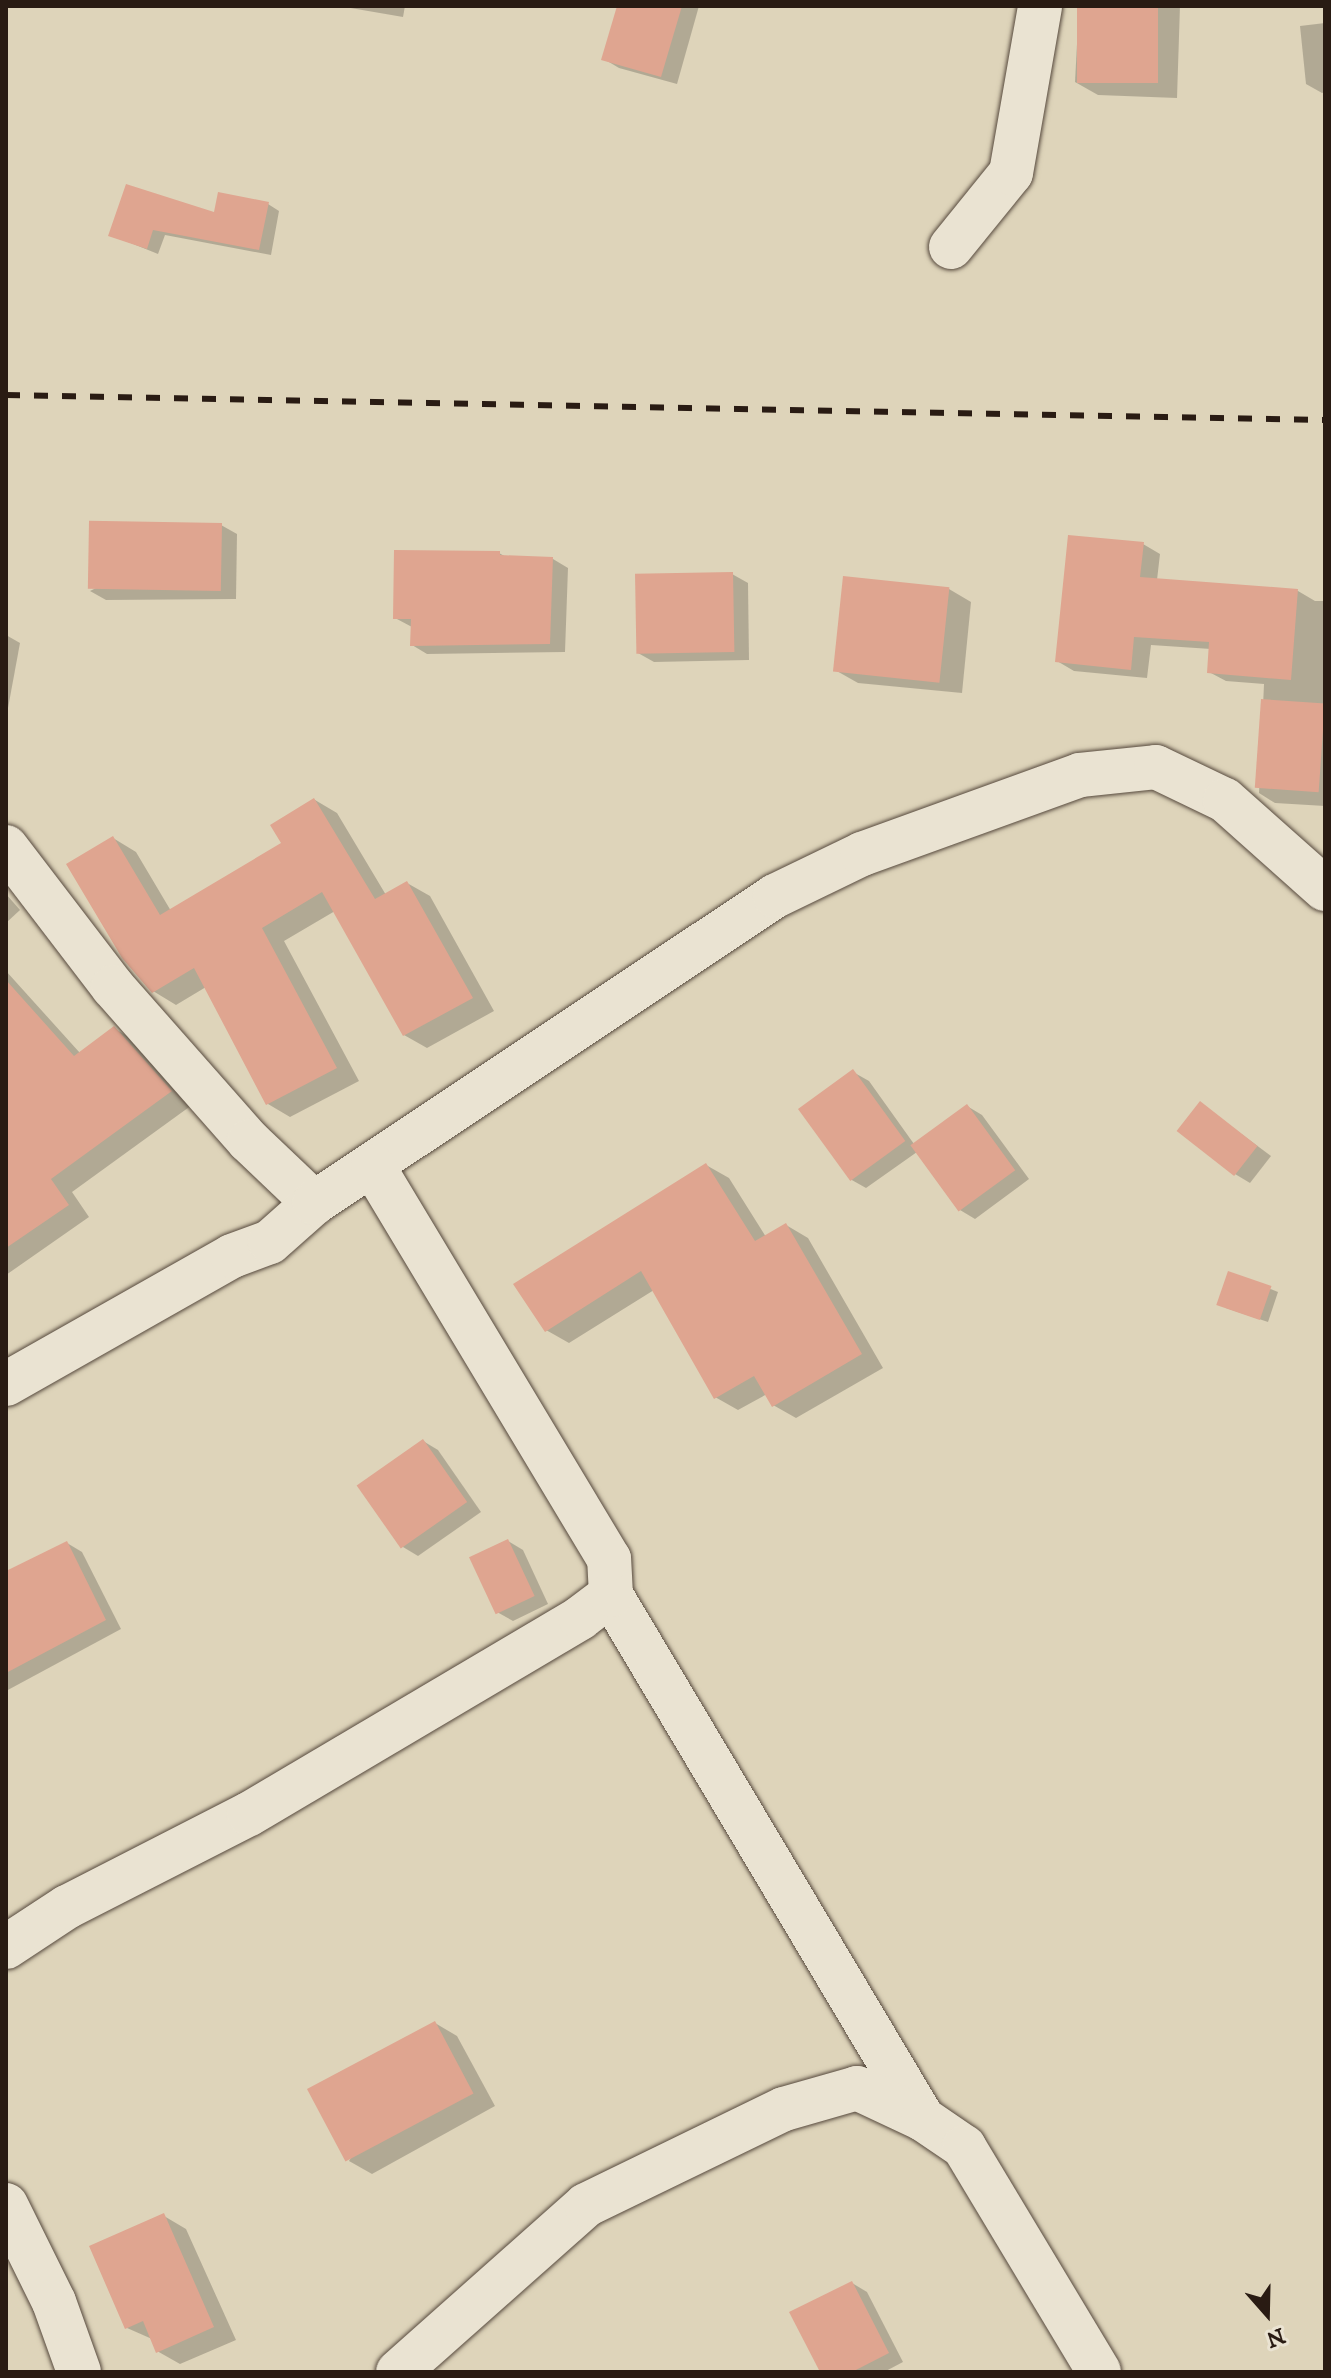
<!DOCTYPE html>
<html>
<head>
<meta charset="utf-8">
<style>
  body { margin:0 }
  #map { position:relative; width:1331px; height:2378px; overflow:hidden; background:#ded4ba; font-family:"IM FELL DW Pica",serif }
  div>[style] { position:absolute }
  .shadow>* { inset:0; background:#0003 }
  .building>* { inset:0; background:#dfa590; transform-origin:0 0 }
  .roads { filter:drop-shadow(0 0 2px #56493d) drop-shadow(0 0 2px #56493d) }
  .minor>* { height:44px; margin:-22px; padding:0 22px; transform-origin:22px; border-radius:22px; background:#eae3d2 }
  .rail>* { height:6px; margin-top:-3px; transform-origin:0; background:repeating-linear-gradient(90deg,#291b13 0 14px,transparent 0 28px) }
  span { translate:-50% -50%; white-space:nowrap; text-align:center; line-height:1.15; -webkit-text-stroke:6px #eae3d2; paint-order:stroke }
  .frame { position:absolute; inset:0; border:8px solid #291b13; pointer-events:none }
  .north { position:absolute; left:1227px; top:2274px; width:80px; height:80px; -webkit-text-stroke:6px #eae3d2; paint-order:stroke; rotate:160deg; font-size:22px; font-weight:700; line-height:32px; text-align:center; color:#291b13 }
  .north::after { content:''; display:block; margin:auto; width:28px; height:36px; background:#291b13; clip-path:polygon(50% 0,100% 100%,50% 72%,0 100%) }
</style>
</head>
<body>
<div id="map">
  <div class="shadow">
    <i style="clip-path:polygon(339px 6px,405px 6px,403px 17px)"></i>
    <i style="clip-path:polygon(619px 6px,699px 6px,677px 84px,619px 68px,604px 59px)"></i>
    <i style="clip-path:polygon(1079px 6px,1180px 6px,1177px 98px,1098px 95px,1075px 82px)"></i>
    <i style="clip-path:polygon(1325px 23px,1325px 92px,1322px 93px,1306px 84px,1300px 26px)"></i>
    <i style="clip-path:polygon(268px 204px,279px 211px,271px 255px,165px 235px,158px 254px,111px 235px)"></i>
    <i style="clip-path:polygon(221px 525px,237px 534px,236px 599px,106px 600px,90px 591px)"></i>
    <i style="clip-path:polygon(1143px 544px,1160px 554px,1157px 580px,1298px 591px,1315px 601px,1325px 601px,1325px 806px,1275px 803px,1259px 793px,1264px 684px,1226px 681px,1209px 672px,1211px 649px,1151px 645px,1147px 678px,1074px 671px,1057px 661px)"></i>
    <i style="clip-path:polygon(499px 553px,506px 557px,553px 559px,568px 568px,565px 652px,427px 654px,412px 645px,412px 627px,395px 618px)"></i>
    <i style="clip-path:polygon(732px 574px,748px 583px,749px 660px,654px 662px,638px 653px)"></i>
    <i style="clip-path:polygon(949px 589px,971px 602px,962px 693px,858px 683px,835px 670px)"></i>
    <i style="clip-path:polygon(6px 635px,20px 643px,6px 719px)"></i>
    <i style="clip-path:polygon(315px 800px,337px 813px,386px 895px,407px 883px,430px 896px,494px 1011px,427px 1048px,404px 1035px,335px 911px,284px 941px,359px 1081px,290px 1117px,268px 1104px,206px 987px,176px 1005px,153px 991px,113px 838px,136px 852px,171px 911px,283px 844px)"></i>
    <i style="clip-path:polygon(6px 894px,20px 910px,6px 923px)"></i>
    <i style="clip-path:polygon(6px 971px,80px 1053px,115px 1029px,136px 1041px,192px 1105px,72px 1192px,89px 1217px,6px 1275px)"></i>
    <i style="clip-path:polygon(853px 1072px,869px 1081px,914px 1144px,967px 1106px,982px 1115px,1029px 1179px,975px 1219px,960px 1210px,917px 1152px,866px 1188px,850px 1179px)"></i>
    <i style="clip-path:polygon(1201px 1104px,1271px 1156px,1250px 1183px,1235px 1174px)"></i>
    <i style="clip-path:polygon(706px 1165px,729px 1178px,766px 1237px,786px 1225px,808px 1238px,883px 1368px,796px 1418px,773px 1405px,767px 1394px,738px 1410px,715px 1397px,654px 1290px,569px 1343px,546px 1330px)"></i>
    <i style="clip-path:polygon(1230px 1273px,1278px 1292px,1268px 1322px,1226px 1308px)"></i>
    <i style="clip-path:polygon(423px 1441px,438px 1450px,481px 1512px,418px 1556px,403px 1547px)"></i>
    <i style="clip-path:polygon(508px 1541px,523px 1550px,548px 1604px,513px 1621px,497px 1612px)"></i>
    <i style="clip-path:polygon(67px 1543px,82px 1552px,121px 1629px,6px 1691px,6px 1573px)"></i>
    <i style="clip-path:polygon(435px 2023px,457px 2036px,495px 2106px,372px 2174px,349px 2161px)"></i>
    <i style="clip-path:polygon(164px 2216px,186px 2229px,236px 2340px,180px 2364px,157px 2351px,152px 2339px,127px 2328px)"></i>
    <i style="clip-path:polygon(852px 2283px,867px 2292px,903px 2362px,884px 2372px,822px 2372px)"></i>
  </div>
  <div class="building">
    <i style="clip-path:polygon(617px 6px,682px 6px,661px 77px,601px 60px)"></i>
    <i style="left:1077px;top:6px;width:81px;height:77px"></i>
    <i style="clip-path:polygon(126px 184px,214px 212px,218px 192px,269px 202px,259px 250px,153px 230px,147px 249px,108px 236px)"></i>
    <i style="left:222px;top:523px;width:68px;height:133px;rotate:91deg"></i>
    <i style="clip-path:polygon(1068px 535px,1144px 542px,1140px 577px,1298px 589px,1291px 680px,1207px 673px,1209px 642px,1134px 637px,1131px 670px,1055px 662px)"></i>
    <i style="clip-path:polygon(394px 550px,500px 551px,500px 555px,553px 557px,550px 644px,410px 646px,411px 619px,393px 619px)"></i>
    <i style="left:733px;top:572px;width:80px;height:98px;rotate:89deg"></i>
    <i style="left:843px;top:576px;width:107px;height:96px;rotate:6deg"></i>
    <i style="left:1261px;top:699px;width:64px;height:89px;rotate:4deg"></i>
    <i style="clip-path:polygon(314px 798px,375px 899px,407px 881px,473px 998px,403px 1036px,322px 892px,262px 928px,337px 1068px,266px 1105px,194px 968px,152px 993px,122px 958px,66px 864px,113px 836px,160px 915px,281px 843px,270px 825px)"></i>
    <i style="clip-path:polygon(6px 980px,74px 1056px,114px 1026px,172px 1091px,51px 1179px,69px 1205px,6px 1248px)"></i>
    <i style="left:853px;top:1069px;width:89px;height:68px;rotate:54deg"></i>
    <i style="left:1200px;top:1101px;width:73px;height:38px;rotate:38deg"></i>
    <i style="left:967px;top:1104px;width:82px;height:70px;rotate:54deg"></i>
    <i style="clip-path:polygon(706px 1163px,755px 1241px,786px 1223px,862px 1354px,772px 1407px,754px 1376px,714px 1399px,641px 1271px,545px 1332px,513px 1284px)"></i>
    <i style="left:1228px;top:1271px;width:46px;height:36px;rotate:19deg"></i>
    <i style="left:423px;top:1439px;width:77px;height:81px;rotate:55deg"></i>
    <i style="left:508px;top:1539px;width:63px;height:43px;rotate:65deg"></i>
    <i style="clip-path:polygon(67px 1541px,106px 1620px,6px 1673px,6px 1571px)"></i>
    <i style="left:435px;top:2021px;width:82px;height:145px;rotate:62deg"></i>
    <i style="clip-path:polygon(164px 2213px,214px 2327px,156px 2353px,143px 2321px,125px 2329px,89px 2246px)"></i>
    <i style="clip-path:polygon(852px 2281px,889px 2353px,852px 2372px,820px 2372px,789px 2312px)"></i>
  </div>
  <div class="roads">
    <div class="minor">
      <i style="left:951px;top:247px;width:95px;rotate:-51deg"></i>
      <i style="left:1011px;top:173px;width:169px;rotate:-80.1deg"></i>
      <i style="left:6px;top:847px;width:176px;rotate:52.6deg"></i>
      <i style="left:113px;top:987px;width:205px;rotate:48.6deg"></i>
      <i style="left:249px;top:1141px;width:90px;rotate:43.6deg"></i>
      <i style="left:6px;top:1384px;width:260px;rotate:-29.5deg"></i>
      <i style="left:232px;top:1256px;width:40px;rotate:-20.2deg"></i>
      <i style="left:270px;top:1242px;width:59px;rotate:-41.6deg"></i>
      <i style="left:314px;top:1203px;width:554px;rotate:-33.66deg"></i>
      <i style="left:775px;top:896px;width:97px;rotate:-25.8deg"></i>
      <i style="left:862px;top:854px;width:232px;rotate:-19.9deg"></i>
      <i style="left:1080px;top:775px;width:76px;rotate:-6deg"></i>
      <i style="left:1156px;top:767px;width:76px;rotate:25.6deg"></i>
      <i style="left:1225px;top:800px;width:134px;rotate:41.7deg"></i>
      <i style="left:611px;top:1595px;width:610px;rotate:59.23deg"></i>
      <i style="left:6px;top:1947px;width:73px;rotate:-33.3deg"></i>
      <i style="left:67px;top:1907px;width:204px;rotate:-27.1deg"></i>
      <i style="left:249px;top:1814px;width:385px;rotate:-30.6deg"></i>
      <i style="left:580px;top:1618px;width:39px;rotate:-37deg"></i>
      <i style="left:611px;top:1595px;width:36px;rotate:-93deg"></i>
      <i style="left:609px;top:1559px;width:458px;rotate:-121deg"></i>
      <i style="left:6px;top:2205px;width:108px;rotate:63.7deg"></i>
      <i style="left:54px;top:2302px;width:74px;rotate:70.3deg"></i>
      <i style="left:398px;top:2372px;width:251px;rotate:-41.6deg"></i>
      <i style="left:586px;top:2205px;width:220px;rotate:-25.9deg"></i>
      <i style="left:784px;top:2109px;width:76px;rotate:-16deg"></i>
      <i style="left:857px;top:2088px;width:73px;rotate:25.2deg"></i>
      <i style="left:923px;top:2119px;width:50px;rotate:34.3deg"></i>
      <i style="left:964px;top:2147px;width:262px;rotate:59deg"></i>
    </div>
  </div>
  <div class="rail">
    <i style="left:6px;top:395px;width:1319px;rotate:1.09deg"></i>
  </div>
  <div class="frame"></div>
  <div class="north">N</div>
</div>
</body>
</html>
